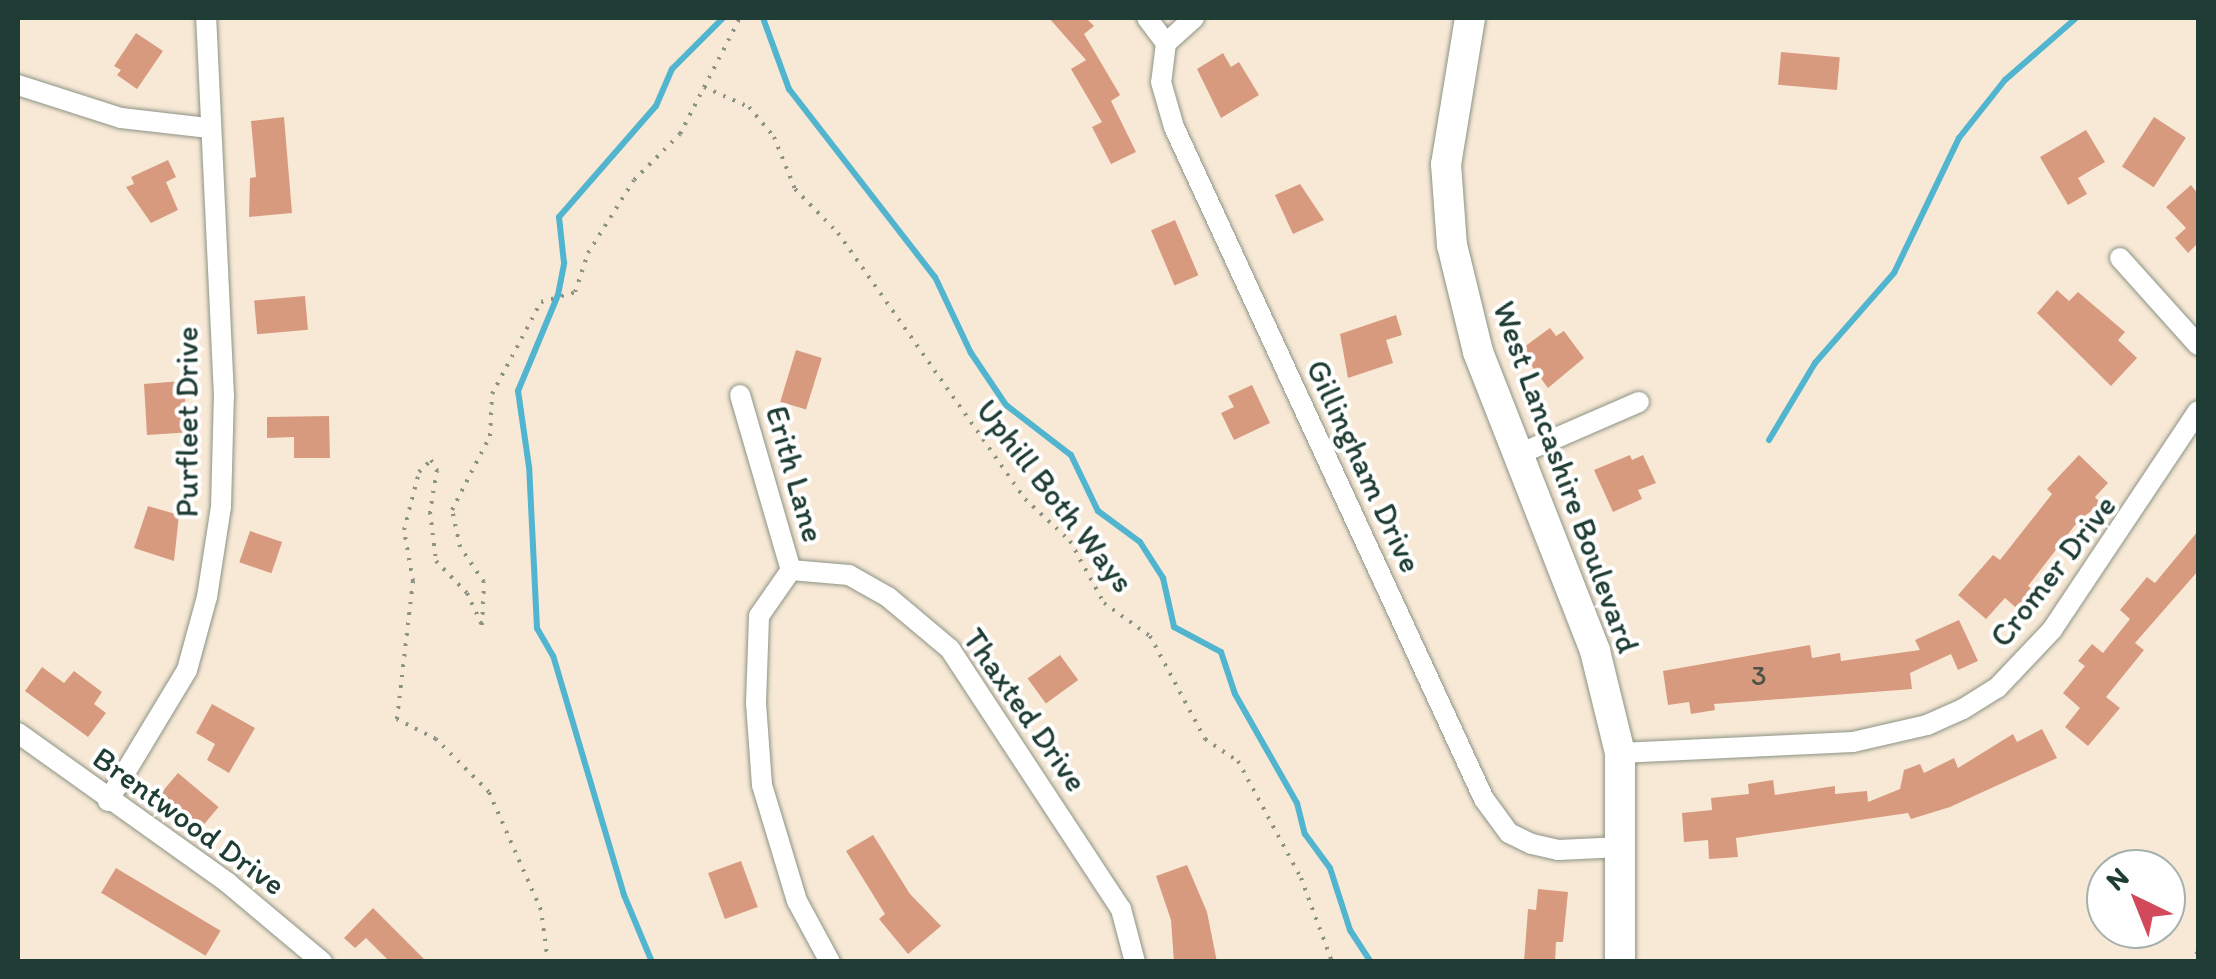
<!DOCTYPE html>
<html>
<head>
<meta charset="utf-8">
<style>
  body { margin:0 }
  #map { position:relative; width:2216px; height:979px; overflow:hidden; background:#f8e9d6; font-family:Itim,sans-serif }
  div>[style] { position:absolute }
  .stream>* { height:6px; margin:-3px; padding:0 3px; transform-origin:3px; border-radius:3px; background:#51b5d0 }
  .building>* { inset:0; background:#d89a7f; transform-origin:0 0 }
  .path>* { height:4px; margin-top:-2px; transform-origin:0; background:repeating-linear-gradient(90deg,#8c9385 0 2.5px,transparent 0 10.5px) }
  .roads { filter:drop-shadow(0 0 2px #8c9385) drop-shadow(0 0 2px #8c9385) }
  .street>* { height:20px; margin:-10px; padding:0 10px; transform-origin:10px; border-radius:10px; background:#fff }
  .secondary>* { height:30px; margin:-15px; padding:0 15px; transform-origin:15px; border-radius:15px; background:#fff }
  span { translate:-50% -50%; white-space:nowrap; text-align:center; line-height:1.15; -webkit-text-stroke:8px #fff; paint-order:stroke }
  .number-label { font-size:28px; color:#4d5447 }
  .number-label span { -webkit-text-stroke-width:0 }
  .street-label { font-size:32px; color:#1f3d34 }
  .frame { position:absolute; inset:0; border:20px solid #1f3d34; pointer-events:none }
  .north { position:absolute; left:2086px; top:849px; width:100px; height:100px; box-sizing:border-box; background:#fff; border:2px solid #a5b1ae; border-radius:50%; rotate:317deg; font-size:28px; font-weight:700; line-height:40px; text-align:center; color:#1f3d34 }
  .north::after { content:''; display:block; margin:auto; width:35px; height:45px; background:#d1495b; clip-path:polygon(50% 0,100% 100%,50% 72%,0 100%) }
</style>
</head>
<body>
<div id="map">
  <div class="stream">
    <i style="left:763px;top:18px;width:76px;rotate:69.9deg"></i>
    <i style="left:789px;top:89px;width:238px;rotate:52.2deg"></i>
    <i style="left:935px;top:277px;width:84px;rotate:64.7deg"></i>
    <i style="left:971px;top:353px;width:63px;rotate:56.1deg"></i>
    <i style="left:1006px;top:405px;width:82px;rotate:37.6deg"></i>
    <i style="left:1071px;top:455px;width:62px;rotate:64.3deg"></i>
    <i style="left:1098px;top:511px;width:52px;rotate:36.4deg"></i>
    <i style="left:1140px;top:542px;width:43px;rotate:57.4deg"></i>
    <i style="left:1163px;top:578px;width:50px;rotate:77.3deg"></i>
    <i style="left:1174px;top:627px;width:53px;rotate:28deg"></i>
    <i style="left:1221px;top:652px;width:44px;rotate:71.6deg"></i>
    <i style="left:1235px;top:694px;width:125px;rotate:60.4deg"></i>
    <i style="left:1297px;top:803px;width:32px;rotate:76deg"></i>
    <i style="left:1305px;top:834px;width:42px;rotate:53.7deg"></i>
    <i style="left:1330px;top:868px;width:65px;rotate:72.1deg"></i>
    <i style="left:1350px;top:930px;width:38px;rotate:57deg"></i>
    <i style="left:1769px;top:440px;width:90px;rotate:-59.1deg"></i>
    <i style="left:1815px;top:363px;width:120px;rotate:-48.7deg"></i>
    <i style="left:1894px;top:273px;width:150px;rotate:-64.3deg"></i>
    <i style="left:1959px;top:138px;width:74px;rotate:-51.6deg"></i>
    <i style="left:2005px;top:80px;width:94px;rotate:-41.1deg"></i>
    <i style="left:652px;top:962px;width:73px;rotate:-112.7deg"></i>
    <i style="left:624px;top:895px;width:249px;rotate:-106.5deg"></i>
    <i style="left:553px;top:656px;width:32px;rotate:-120deg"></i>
    <i style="left:537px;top:628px;width:161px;rotate:-92.8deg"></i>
    <i style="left:529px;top:467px;width:77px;rotate:-98.2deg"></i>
    <i style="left:518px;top:391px;width:104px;rotate:-67.4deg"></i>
    <i style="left:558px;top:295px;width:33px;rotate:-79deg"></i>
    <i style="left:564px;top:263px;width:46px;rotate:-96.2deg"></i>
    <i style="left:559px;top:217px;width:147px;rotate:-48.9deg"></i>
    <i style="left:656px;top:106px;width:40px;rotate:-66.6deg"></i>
    <i style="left:672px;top:69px;width:72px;rotate:-45deg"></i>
  </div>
  <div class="building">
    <i style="clip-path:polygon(1049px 18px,1086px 18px,1094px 26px,1084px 34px,1120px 95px,1111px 101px,1136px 152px,1111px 164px,1092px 127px,1102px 122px,1071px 69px,1086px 60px)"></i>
    <i style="clip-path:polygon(136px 33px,163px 51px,137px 89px,117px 75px,121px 70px,114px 66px)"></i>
    <i style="left:1781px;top:52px;width:59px;height:33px;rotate:5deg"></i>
    <i style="clip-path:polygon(1223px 53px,1231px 67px,1239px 62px,1259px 95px,1221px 118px,1197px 69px)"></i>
    <i style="clip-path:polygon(284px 117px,292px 213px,249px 217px,250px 178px,256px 177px,251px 121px)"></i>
    <i style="left:2154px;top:117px;width:38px;height:59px;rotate:33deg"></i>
    <i style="clip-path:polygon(2086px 130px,2105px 162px,2078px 178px,2087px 194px,2068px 205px,2040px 157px)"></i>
    <i style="clip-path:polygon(168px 160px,176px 177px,166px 182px,178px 210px,151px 223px,126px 187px,134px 184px,131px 177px)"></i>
    <i style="clip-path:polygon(1300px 184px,1324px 220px,1293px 234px,1275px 195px)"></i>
    <i style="clip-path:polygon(2191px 185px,2198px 194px,2198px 243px,2188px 253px,2175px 238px,2186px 228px,2166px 207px)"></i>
    <i style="left:1175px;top:220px;width:60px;height:26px;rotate:67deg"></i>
    <i style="clip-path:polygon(2057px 290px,2069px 301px,2078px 292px,2125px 332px,2118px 340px,2137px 358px,2111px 386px,2037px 313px)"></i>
    <i style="left:305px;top:296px;width:34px;height:51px;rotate:85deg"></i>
    <i style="clip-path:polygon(1396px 315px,1402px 335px,1386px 340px,1393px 363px,1348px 378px,1340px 334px)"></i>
    <i style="clip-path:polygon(1550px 328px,1556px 336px,1564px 331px,1584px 358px,1548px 388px,1520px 350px)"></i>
    <i style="left:796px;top:350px;width:27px;height:54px;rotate:17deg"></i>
    <i style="clip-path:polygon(181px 381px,192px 432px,147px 435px,144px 384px)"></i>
    <i style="clip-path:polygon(1252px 385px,1270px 423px,1234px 440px,1221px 413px,1234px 407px,1228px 396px)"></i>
    <i style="clip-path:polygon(329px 416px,330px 458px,294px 458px,294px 437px,267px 438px,267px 417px)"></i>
    <i style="clip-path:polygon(1630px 455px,1632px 460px,1643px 455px,1656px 483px,1638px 490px,1642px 499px,1613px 512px,1594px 470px)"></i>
    <i style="clip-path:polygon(2079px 455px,2108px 483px,2095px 497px,2101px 504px,2079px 520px,2028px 586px,2040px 596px,2023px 614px,2005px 598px,1986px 619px,1958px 595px,1993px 555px,2000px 560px,2052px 494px,2047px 489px)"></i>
    <i style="clip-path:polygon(148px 506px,179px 515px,174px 561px,134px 548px)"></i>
    <i style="left:250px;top:531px;width:34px;height:33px;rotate:19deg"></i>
    <i style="clip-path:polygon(2198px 531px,2198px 571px,2135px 643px,2144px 650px,2106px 697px,2120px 708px,2088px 746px,2065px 727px,2080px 708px,2063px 693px,2085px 666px,2078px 661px,2092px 644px,2103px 653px,2130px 619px,2120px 610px,2147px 577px,2155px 583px)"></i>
    <i style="clip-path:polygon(1959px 620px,1978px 661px,1958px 670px,1951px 654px,1910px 673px,1912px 689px,1714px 704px,1715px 710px,1691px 714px,1689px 702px,1668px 705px,1663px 671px,1810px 645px,1812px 658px,1840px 653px,1841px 661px,1920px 650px,1915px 640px)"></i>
    <i style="left:1060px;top:655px;width:31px;height:40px;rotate:54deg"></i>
    <i style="clip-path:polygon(42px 667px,64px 683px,74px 671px,102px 692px,94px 704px,106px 713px,88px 737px,25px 691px)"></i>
    <i style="clip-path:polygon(212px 704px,255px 728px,229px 773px,207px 760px,215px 744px,196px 733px)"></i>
    <i style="clip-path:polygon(2042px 729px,2057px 758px,1950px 807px,1911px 819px,1908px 813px,1736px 838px,1738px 857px,1709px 859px,1708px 840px,1684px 842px,1682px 813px,1712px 810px,1711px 798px,1749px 794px,1748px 784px,1773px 780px,1775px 795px,1835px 786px,1835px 794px,1867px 791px,1868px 802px,1900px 789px,1904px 770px,1920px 764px,1924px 773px,1954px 758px,1958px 768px,2013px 734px,2017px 742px)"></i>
    <i style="left:178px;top:773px;width:53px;height:33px;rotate:40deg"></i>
    <i style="clip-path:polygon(873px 835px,910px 894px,941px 926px,908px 954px,879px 919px,885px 914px,846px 851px)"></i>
    <i style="left:741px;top:861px;width:49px;height:35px;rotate:70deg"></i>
    <i style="clip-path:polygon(1187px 865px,1207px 912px,1217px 962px,1174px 962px,1171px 920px,1156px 876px)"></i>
    <i style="left:116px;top:868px;width:122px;height:29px;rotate:31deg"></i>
    <i style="clip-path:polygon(1538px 889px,1568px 892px,1563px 942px,1556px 942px,1555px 962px,1524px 962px,1528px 909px,1536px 910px)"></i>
    <i style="clip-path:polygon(373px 908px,427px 962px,390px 962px,366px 938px,355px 948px,344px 938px)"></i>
  </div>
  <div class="path">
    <i style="left:704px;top:87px;width:49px;rotate:24deg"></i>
    <i style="left:749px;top:107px;width:39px;rotate:50deg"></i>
    <i style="left:774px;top:137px;width:56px;rotate:68deg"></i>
    <i style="left:795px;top:189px;width:62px;rotate:45.7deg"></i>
    <i style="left:838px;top:233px;width:325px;rotate:54.9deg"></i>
    <i style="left:1025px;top:499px;width:62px;rotate:43deg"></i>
    <i style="left:1070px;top:541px;width:71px;rotate:61.3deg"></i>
    <i style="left:1104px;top:603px;width:57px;rotate:35.7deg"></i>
    <i style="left:1150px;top:636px;width:117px;rotate:61.9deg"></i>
    <i style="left:1205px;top:739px;width:40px;rotate:34deg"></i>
    <i style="left:1238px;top:761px;width:133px;rotate:61.7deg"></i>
    <i style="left:1301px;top:878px;width:90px;rotate:69.7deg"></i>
    <i style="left:548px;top:962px;width:52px;rotate:-97.7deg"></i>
    <i style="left:541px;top:910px;width:129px;rotate:-113.8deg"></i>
    <i style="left:489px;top:792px;width:75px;rotate:-135deg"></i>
    <i style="left:436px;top:739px;width:44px;rotate:-152.9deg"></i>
    <i style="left:397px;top:719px;width:139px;rotate:-83.4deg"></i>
    <i style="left:413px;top:581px;width:52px;rotate:-100deg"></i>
    <i style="left:404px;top:530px;width:60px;rotate:-75.5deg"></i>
    <i style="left:419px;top:472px;width:17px;rotate:-45deg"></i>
    <i style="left:431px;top:460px;width:12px;rotate:59deg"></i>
    <i style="left:437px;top:470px;width:43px;rotate:99.5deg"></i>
    <i style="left:430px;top:512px;width:49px;rotate:83deg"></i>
    <i style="left:436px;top:561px;width:45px;rotate:45.9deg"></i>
    <i style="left:467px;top:593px;width:35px;rotate:65deg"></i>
    <i style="left:482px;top:625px;width:43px;rotate:-87.3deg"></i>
    <i style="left:484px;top:582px;width:42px;rotate:-124.4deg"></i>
    <i style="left:460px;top:547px;width:38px;rotate:-102deg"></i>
    <i style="left:452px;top:510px;width:83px;rotate:-62.8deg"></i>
    <i style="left:490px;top:436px;width:42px;rotate:-87.3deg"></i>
    <i style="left:492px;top:394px;width:104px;rotate:-62deg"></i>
    <i style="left:541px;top:302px;width:35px;rotate:-16deg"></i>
    <i style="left:575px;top:292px;width:41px;rotate:-71.6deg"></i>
    <i style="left:588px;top:253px;width:86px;rotate:-57.8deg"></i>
    <i style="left:634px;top:180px;width:65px;rotate:-45deg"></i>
    <i style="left:680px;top:134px;width:131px;rotate:-62.7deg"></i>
    <i style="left:2189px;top:962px;width:13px;rotate:-48deg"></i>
  </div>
  <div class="roads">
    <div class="street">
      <i style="left:1147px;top:18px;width:31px;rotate:53deg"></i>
      <i style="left:1194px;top:18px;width:38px;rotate:138deg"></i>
      <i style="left:1166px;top:43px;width:39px;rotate:97deg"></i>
      <i style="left:1161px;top:82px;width:47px;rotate:73.9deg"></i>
      <i style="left:1174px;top:127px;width:740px;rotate:65.24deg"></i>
      <i style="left:1484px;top:799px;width:42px;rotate:53.7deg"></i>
      <i style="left:1509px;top:833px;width:25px;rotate:26deg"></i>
      <i style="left:1532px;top:844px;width:27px;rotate:13deg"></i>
      <i style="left:1558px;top:850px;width:64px;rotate:-2.7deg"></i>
      <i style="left:18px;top:85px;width:108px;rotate:17.8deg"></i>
      <i style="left:121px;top:118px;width:89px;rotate:6.5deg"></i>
      <i style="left:2120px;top:258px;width:117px;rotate:48.1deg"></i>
      <i style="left:740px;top:395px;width:182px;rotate:73.8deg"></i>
      <i style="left:1517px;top:455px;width:133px;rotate:-23.5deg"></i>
      <i style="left:18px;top:733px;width:258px;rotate:35.5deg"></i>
      <i style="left:228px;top:883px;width:123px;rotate:40deg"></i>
      <i style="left:1620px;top:753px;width:233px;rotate:-2.7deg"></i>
      <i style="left:1853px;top:742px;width:76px;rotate:-12.9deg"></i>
      <i style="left:1927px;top:725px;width:39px;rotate:-24deg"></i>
      <i style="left:1963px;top:709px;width:40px;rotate:-32deg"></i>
      <i style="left:1997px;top:688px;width:80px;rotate:-46.5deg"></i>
      <i style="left:2052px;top:630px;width:263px;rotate:-56.3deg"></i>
      <i style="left:108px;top:801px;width:153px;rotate:-58.9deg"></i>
      <i style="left:187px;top:670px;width:76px;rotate:-74.7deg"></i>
      <i style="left:207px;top:597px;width:91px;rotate:-81.2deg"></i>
      <i style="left:221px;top:507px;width:111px;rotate:-88.5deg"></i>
      <i style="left:224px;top:396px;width:378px;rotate:-92.7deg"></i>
      <i style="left:830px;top:962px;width:69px;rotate:-118.4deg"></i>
      <i style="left:797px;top:901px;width:121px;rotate:-106.8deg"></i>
      <i style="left:762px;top:785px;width:82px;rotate:-94.2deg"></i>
      <i style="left:756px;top:703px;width:87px;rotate:-88deg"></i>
      <i style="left:759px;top:616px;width:56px;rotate:-55.2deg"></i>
      <i style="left:791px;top:570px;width:58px;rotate:4.9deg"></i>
      <i style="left:849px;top:575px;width:45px;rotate:29.4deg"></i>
      <i style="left:888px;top:597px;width:81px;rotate:40deg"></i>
      <i style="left:950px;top:649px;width:311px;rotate:56.7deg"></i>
      <i style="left:1121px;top:909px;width:55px;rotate:75.2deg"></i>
    </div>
    <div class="secondary">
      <i style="left:1470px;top:18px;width:148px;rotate:99.3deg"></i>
      <i style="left:1446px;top:164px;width:81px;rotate:85.8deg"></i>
      <i style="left:1452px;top:245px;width:110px;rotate:76.3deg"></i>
      <i style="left:1478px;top:352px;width:321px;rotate:68.6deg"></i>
      <i style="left:1595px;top:651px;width:105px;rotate:76.2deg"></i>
      <i style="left:1620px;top:753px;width:209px;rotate:90deg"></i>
    </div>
  </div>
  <div class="number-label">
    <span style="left:1759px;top:675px">3</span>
  </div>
  <div class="street-label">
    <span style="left:187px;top:422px;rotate:-90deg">Purfleet Drive</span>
    <span style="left:1364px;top:466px;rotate:65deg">Gillingham Drive</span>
    <span style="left:795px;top:474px;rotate:74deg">Erith Lane</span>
    <span style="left:1566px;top:477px;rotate:70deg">West Lancashire Boulevard</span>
    <span style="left:1055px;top:496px;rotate:52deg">Uphill Both Ways</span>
    <span style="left:2053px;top:571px;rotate:-52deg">Cromer Drive</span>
    <span style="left:1025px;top:710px;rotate:55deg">Thaxted Drive</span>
    <span style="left:189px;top:821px;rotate:36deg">Brentwood Drive</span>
  </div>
  <div class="frame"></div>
  <div class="north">N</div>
</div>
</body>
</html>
